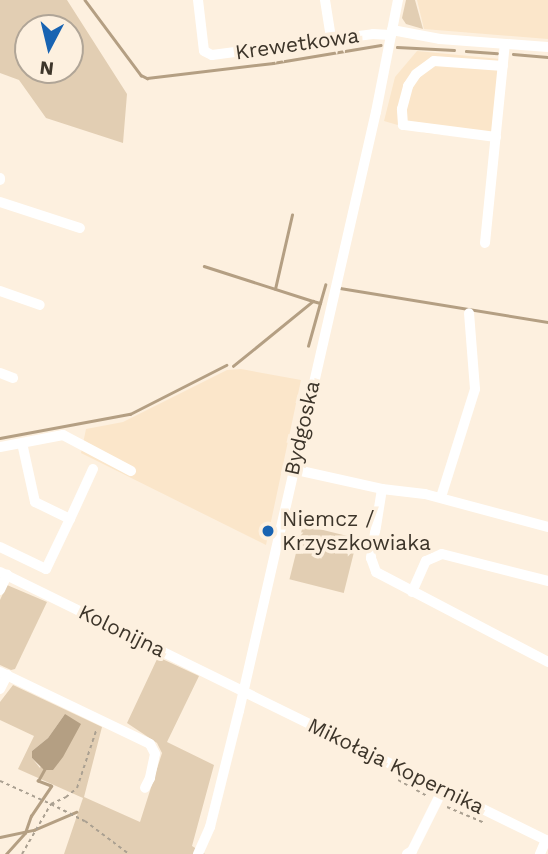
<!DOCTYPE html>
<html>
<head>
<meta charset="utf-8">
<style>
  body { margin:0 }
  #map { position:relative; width:548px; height:854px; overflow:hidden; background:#fdf0df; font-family:"Work Sans",sans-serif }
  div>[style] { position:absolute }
  .built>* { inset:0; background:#fbe6ca }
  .green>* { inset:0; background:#e2ceb3; transform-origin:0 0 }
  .water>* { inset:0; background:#b49f83 }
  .stream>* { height:2.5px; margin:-1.25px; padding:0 1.25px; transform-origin:1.25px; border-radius:1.25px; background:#b49f83 }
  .path>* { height:2px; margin-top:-1px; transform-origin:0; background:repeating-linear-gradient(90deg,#aaa091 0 3.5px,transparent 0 7px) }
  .minor>* { height:10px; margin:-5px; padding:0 5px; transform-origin:5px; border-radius:5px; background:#fff }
  .dots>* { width:19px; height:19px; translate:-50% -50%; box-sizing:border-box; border:4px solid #fdf0df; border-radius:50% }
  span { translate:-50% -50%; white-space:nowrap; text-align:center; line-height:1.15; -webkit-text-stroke:7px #fdf0df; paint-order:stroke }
  .street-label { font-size:21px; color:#3d352a }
  .poi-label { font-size:21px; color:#3d352a }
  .left { translate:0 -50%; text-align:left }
  .north { position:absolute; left:14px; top:14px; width:70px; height:70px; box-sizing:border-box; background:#fdf0df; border:2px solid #b0a597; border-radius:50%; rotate:187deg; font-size:19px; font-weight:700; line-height:28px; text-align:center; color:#3d352a }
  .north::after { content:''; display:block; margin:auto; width:24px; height:32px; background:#1863b2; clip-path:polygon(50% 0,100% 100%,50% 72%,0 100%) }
</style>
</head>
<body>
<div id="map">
  <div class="built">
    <i style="clip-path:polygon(417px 0,548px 0,548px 39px,424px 29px)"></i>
    <i style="clip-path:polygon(417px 51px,500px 59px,493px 140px,425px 133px,384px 121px,395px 77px)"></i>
    <i style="clip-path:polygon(241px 369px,301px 380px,266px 545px,81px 453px,86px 429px,123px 422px,227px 370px)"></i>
  </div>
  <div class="green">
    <i style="clip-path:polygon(evenodd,0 0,67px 0,127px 94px,123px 143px,46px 118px,19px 80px,0 73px,0 0,28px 28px,70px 28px,70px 70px,28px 70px,28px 28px)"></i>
    <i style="clip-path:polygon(406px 0,415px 0,423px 29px,406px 24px,402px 18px)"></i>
    <i style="left:303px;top:525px;width:56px;height:56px;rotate:14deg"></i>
    <i style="clip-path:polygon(7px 585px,47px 602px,15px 669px,11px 670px,0 665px,0 600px)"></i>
    <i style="clip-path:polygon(evenodd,158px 657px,199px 676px,167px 742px,214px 765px,192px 846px,205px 854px,64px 854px,83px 798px,18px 769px,34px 736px,0 720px,0 702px,13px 685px,102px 727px,84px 797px,140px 822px,162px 753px,157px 743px,127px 723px,158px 657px,65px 714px,40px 768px,32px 758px,32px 751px,48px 738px,65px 714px)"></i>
  </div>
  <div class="water">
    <i style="clip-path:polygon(65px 714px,81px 724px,63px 757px,53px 770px,44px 770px,32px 758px,32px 751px,48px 738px)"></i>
  </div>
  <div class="stream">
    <i style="left:85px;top:0;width:94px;rotate:53.3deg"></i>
    <i style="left:141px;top:75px;width:7px;rotate:27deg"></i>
    <i style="left:147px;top:78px;width:127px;rotate:-6.8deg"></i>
    <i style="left:273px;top:63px;width:109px;rotate:-9.5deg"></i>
    <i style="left:397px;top:47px;width:57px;rotate:3deg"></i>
    <i style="left:466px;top:51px;width:31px;rotate:4deg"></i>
    <i style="left:513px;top:54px;width:35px;rotate:5deg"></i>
    <i style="left:204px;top:266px;width:114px;rotate:17.8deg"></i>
    <i style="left:340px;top:288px;width:211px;rotate:9.3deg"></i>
    <i style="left:275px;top:289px;width:76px;rotate:-77.1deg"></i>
    <i style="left:308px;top:346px;width:45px;rotate:-74.4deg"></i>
    <i style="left:233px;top:366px;width:103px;rotate:-39.1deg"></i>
    <i style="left:313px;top:301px;width:7px;rotate:16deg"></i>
    <i style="left:320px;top:303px;width:19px;rotate:-74deg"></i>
    <i style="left:0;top:438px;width:132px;rotate:-10.5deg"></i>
    <i style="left:130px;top:414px;width:108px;rotate:-27deg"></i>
    <i style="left:0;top:837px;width:35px;rotate:-12deg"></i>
    <i style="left:34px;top:830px;width:46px;rotate:-23.2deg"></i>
    <i style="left:6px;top:854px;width:28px;rotate:-48deg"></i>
    <i style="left:25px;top:833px;width:18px;rotate:-71deg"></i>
    <i style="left:31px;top:816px;width:36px;rotate:-56deg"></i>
    <i style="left:51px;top:786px;width:14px;rotate:-159deg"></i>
    <i style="left:38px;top:781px;width:13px;rotate:-61deg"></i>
  </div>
  <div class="path">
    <i style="left:398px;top:780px;width:33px;rotate:29deg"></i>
    <i style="left:0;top:781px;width:56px;rotate:24.3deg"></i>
    <i style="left:51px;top:804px;width:17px;rotate:-25deg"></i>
    <i style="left:66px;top:797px;width:14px;rotate:-39deg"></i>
    <i style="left:77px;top:788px;width:60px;rotate:-71.6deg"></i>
    <i style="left:447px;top:807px;width:39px;rotate:23deg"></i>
    <i style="left:22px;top:854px;width:58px;rotate:-59.9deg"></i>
    <i style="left:51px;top:804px;width:38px;rotate:27deg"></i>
    <i style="left:85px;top:821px;width:55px;rotate:36.9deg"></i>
  </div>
  <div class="minor">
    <i style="left:198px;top:0;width:51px;rotate:83.3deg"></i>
    <i style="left:204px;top:51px;width:9px;rotate:27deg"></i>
    <i style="left:212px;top:55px;width:162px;rotate:-7.4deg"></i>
    <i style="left:373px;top:34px;width:18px;rotate:3deg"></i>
    <i style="left:325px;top:0;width:39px;rotate:81deg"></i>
    <i style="left:392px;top:30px;width:49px;rotate:10.6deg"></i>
    <i style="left:440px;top:39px;width:108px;rotate:4.2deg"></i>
    <i style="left:496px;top:137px;width:94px;rotate:-172.6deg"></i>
    <i style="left:403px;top:125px;width:16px;rotate:-94deg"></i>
    <i style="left:402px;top:109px;width:24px;rotate:-75deg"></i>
    <i style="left:408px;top:86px;width:14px;rotate:-56deg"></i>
    <i style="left:416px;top:74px;width:22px;rotate:-36deg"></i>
    <i style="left:434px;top:61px;width:69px;rotate:4.1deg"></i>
    <i style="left:0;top:178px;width:2px;rotate:90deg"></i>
    <i style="left:0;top:202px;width:84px;rotate:18deg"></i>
    <i style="left:485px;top:243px;width:200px;rotate:-84.3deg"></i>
    <i style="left:0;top:291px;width:42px;rotate:19.3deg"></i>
    <i style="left:0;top:373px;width:14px;rotate:21deg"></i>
    <i style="left:0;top:447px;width:64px;rotate:-10.8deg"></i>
    <i style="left:63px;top:435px;width:77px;rotate:27.9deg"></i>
    <i style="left:292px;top:469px;width:92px;rotate:12.5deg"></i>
    <i style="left:382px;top:489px;width:43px;rotate:6.6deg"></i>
    <i style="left:425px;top:494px;width:127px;rotate:15deg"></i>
    <i style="left:382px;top:489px;width:70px;rotate:99.1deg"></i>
    <i style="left:371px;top:558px;width:15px;rotate:70deg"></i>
    <i style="left:376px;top:572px;width:194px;rotate:27.6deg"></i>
    <i style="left:441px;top:497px;width:113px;rotate:-72.5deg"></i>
    <i style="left:475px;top:389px;width:76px;rotate:-94.5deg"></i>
    <i style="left:70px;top:519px;width:55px;rotate:-65.3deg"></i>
    <i style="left:0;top:547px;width:51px;rotate:25.6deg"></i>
    <i style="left:46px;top:569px;width:55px;rotate:-64.4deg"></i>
    <i style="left:70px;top:519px;width:39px;rotate:-154deg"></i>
    <i style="left:35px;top:502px;width:60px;rotate:-102.4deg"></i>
    <i style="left:0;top:572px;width:610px;rotate:26.15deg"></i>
    <i style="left:0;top:590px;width:17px;rotate:-65deg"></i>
    <i style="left:412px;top:592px;width:34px;rotate:-66deg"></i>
    <i style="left:426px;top:561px;width:17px;rotate:-24deg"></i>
    <i style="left:442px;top:554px;width:109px;rotate:14.3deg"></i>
    <i style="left:0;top:672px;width:166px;rotate:25.6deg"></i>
    <i style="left:150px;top:744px;width:11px;rotate:63deg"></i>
    <i style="left:155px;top:754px;width:25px;rotate:102deg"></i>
    <i style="left:150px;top:778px;width:11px;rotate:117deg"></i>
    <i style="left:0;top:689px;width:16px;rotate:-63deg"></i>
    <i style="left:198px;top:854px;width:30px;rotate:-66deg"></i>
    <i style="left:210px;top:827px;width:120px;rotate:-76deg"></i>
    <i style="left:239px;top:711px;width:614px;rotate:-77.12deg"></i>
    <i style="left:376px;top:112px;width:114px;rotate:-78.9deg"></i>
    <i style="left:407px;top:854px;width:6px;rotate:-31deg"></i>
    <i style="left:412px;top:851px;width:69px;rotate:-63.4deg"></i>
    <i style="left:540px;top:854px;width:15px;rotate:-67deg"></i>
  </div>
  <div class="dots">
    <i style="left:268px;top:531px;background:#1863b2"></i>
  </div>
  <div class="street-label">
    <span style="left:297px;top:44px;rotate:-8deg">Krewetkowa</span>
    <span style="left:302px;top:428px;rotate:-77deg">Bydgoska</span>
    <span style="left:122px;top:631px;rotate:26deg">Kolonijna</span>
    <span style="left:396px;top:766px;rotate:26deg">Mikołaja Kopernika</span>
  </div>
  <div class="poi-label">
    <span class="left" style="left:282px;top:531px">Niemcz /<br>Krzyszkowiaka</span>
  </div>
  <div class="north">N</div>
</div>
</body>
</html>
